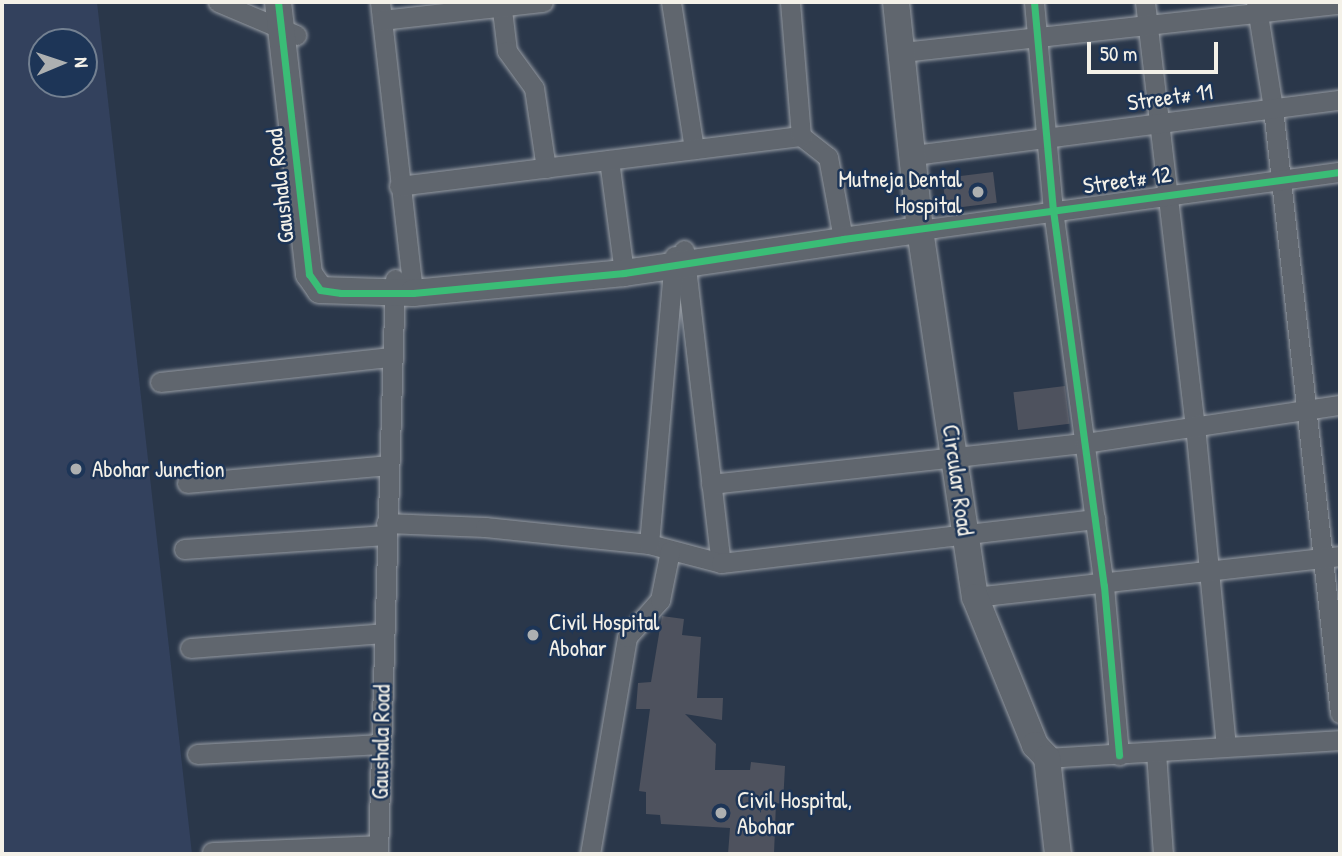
<!DOCTYPE html>
<html>
<head>
<meta charset="utf-8">
<style>
  body { margin:0 }
  #map { position:relative; width:1342px; height:856px; overflow:hidden; background:#2a374a; font-family:"Patrick Hand",sans-serif }
  div>[style] { position:absolute }
  .built>* { inset:0; background:#33415d }
  .building>* { inset:0; background:#4e525e; transform-origin:0 0 }
  .roads { filter:drop-shadow(0 0 2px #979ca3) drop-shadow(0 0 2px #979ca3) }
  .street>* { height:19px; margin:-9.5px; padding:0 9.5px; transform-origin:9.5px; border-radius:9.5px; background:#60666e }
  .secondary>* { height:26px; margin:-13px; padding:0 13px; transform-origin:13px; border-radius:13px; background:#60666e }
  .cycleway>* { height:7px; margin:-3.5px; padding:0 3.5px; transform-origin:3.5px; border-radius:3.5px; background:#3abd76 }
  .dots>* { width:19px; height:19px; translate:-50% -50%; box-sizing:border-box; border:4px solid #1d3557; border-radius:50% }
  span { translate:-50% -50%; white-space:nowrap; text-align:center; line-height:1.15; -webkit-text-stroke:5px #1d3557; paint-order:stroke }
  .street-label { font-size:23px; color:#f4f1e8 }
  .poi-label { font-size:23px; color:#f4f1e8 }
  .right { translate:-100% -50%; text-align:right }
  .left { translate:0 -50%; text-align:left }
  .frame { position:absolute; inset:0; border:4px solid #f4f1e8; pointer-events:none }
  .north { position:absolute; left:28px; top:28px; width:70px; height:70px; box-sizing:border-box; background:#1d3557; border:2px solid #738091; border-radius:50%; rotate:88deg; font-size:19px; font-weight:700; line-height:28px; text-align:center; color:#f4f1e8 }
  .north::after { content:''; display:block; margin:auto; width:24px; height:32px; background:#adb0b1; clip-path:polygon(50% 0,100% 100%,50% 72%,0 100%) }
  .scale { position:absolute; left:1087px; top:42px; width:131px; height:32px; box-sizing:border-box; border:4px solid #f4f1e8; border-top:0; padding-left:9px; font-size:21px; line-height:24px; white-space:nowrap; color:#f4f1e8; -webkit-text-stroke:5px #1d3557; paint-order:stroke }
</style>
</head>
<body>
<div id="map">
  <div class="built">
    <i style="clip-path:polygon(evenodd,2px 2px,97px 2px,192px 854px,2px 854px,2px 2px,42px 42px,84px 42px,84px 84px,42px 84px,42px 42px)"></i>
  </div>
  <div class="building">
    <i style="left:993px;top:172px;width:31px;height:51px;rotate:83deg"></i>
    <i style="left:1065px;top:386px;width:38px;height:52px;rotate:83deg"></i>
    <i style="clip-path:polygon(662px 616px,684px 619px,682px 635px,701px 637px,697px 698px,723px 698px,722px 720px,685px 714px,716px 744px,715px 770px,750px 770px,751px 762px,785px 766px,783px 804px,776px 803px,774px 854px,728px 854px,730px 828px,661px 824px,660px 815px,646px 814px,646px 792px,639px 791px,650px 709px,636px 709px,638px 683px,651px 682px)"></i>
  </div>
  <div class="roads">
    <div class="street">
      <i style="left:218px;top:2px;width:85px;rotate:22.9deg"></i>
      <i style="left:380px;top:2px;width:293px;rotate:83.5deg"></i>
      <i style="left:501px;top:2px;width:49px;rotate:83deg"></i>
      <i style="left:507px;top:51px;width:46px;rotate:53.9deg"></i>
      <i style="left:534px;top:88px;width:81px;rotate:81.5deg"></i>
      <i style="left:671px;top:2px;width:149px;rotate:81.1deg"></i>
      <i style="left:1034px;top:2px;width:209px;rotate:84.8deg"></i>
      <i style="left:1053px;top:210px;width:379px;rotate:82.3deg"></i>
      <i style="left:1104px;top:586px;width:170px;rotate:84.9deg"></i>
      <i style="left:1145px;top:2px;width:426px;rotate:83.3deg"></i>
      <i style="left:1195px;top:425px;width:322px;rotate:84.5deg"></i>
      <i style="left:1256px;top:2px;width:107px;rotate:80.9deg"></i>
      <i style="left:1273px;top:108px;width:609px;rotate:83.68deg"></i>
      <i style="left:382px;top:20px;width:162px;rotate:-6.4deg"></i>
      <i style="left:903px;top:52px;width:440px;rotate:-6.3deg"></i>
      <i style="left:801px;top:136px;width:34px;rotate:38deg"></i>
      <i style="left:828px;top:157px;width:83px;rotate:79.6deg"></i>
      <i style="left:914px;top:155px;width:430px;rotate:-7.4deg"></i>
      <i style="left:609px;top:160px;width:114px;rotate:82.4deg"></i>
      <i style="left:399px;top:186px;width:405px;rotate:-7.1deg"></i>
      <i style="left:801px;top:136px;width:134px;rotate:-94.7deg"></i>
      <i style="left:920px;top:230px;width:424px;rotate:-7.9deg"></i>
      <i style="left:684px;top:250px;width:315px;rotate:83.3deg"></i>
      <i style="left:160px;top:382px;width:232px;rotate:-6.2deg"></i>
      <i style="left:187px;top:483px;width:202px;rotate:-5.1deg"></i>
      <i style="left:711px;top:484px;width:376px;rotate:-6.3deg"></i>
      <i style="left:1085px;top:443px;width:258px;rotate:-8.5deg"></i>
      <i style="left:386px;top:523px;width:99px;rotate:2.3deg"></i>
      <i style="left:485px;top:527px;width:165px;rotate:5.9deg"></i>
      <i style="left:649px;top:544px;width:74px;rotate:14.8deg"></i>
      <i style="left:721px;top:563px;width:377px;rotate:-6.7deg"></i>
      <i style="left:649px;top:544px;width:289px;rotate:-85deg"></i>
      <i style="left:184px;top:549px;width:202px;rotate:-4deg"></i>
      <i style="left:975px;top:597px;width:367px;rotate:-6.4deg"></i>
      <i style="left:190px;top:648px;width:194px;rotate:-4.4deg"></i>
      <i style="left:1156px;top:752px;width:102px;rotate:86.1deg"></i>
      <i style="left:197px;top:754px;width:184px;rotate:-3.1deg"></i>
      <i style="left:1047px;top:758px;width:294px;rotate:-3.5deg"></i>
      <i style="left:212px;top:852px;width:166px;rotate:-2.4deg"></i>
      <i style="left:378px;top:854px;width:575px;rotate:-88.31deg"></i>
      <i style="left:590px;top:854px;width:220px;rotate:-80.3deg"></i>
      <i style="left:627px;top:637px;width:50px;rotate:-48.3deg"></i>
      <i style="left:660px;top:600px;width:50px;rotate:-78.5deg"></i>
    </div>
    <div class="secondary">
      <i style="left:278px;top:2px;width:274px;rotate:83.5deg"></i>
      <i style="left:309px;top:274px;width:19px;rotate:55deg"></i>
      <i style="left:320px;top:290px;width:93px;rotate:1.8deg"></i>
      <i style="left:413px;top:293px;width:212px;rotate:-5.4deg"></i>
      <i style="left:624px;top:273px;width:299px;rotate:-8.3deg"></i>
      <i style="left:896px;top:2px;width:229px;rotate:84deg"></i>
      <i style="left:920px;top:230px;width:371px;rotate:81.5deg"></i>
      <i style="left:975px;top:597px;width:160px;rotate:67.9deg"></i>
      <i style="left:1035px;top:745px;width:18px;rotate:47deg"></i>
      <i style="left:1047px;top:758px;width:97px;rotate:83.5deg"></i>
    </div>
  </div>
  <div class="cycleway">
    <i style="left:278px;top:2px;width:274px;rotate:83.5deg"></i>
    <i style="left:309px;top:274px;width:19px;rotate:55deg"></i>
    <i style="left:320px;top:290px;width:21px;rotate:8deg"></i>
    <i style="left:341px;top:293px;width:72px"></i>
    <i style="left:413px;top:293px;width:212px;rotate:-5.4deg"></i>
    <i style="left:624px;top:273px;width:222px;rotate:-8.8deg"></i>
    <i style="left:843px;top:239px;width:501px;rotate:-7.68deg"></i>
    <i style="left:1034px;top:2px;width:209px;rotate:84.8deg"></i>
    <i style="left:1053px;top:210px;width:379px;rotate:82.3deg"></i>
    <i style="left:1104px;top:586px;width:170px;rotate:84.9deg"></i>
  </div>
  <div class="dots">
    <i style="left:978px;top:192px;background:#adb0b1"></i>
    <i style="left:76px;top:469px;background:#adb0b1"></i>
    <i style="left:533px;top:635px;background:#adb0b1"></i>
    <i style="left:721px;top:813px;background:#adb0b1"></i>
  </div>
  <div class="street-label">
    <span style="left:1170px;top:97px;rotate:-8deg">Street# 11</span>
    <span style="left:1127px;top:180px;rotate:-8deg">Street# 12</span>
    <span style="left:280px;top:186px;rotate:-96deg">Gaushala Road</span>
    <span style="left:958px;top:480px;rotate:82deg">Circular Road</span>
    <span style="left:381px;top:742px;rotate:-89deg">Gaushala Road</span>
  </div>
  <div class="poi-label">
    <span class="right" style="left:962px;top:192px">Mutneja Dental<br>Hospital</span>
    <span class="left" style="left:92px;top:469px">Abohar Junction</span>
    <span class="left" style="left:549px;top:635px">Civil Hospital<br>Abohar</span>
    <span class="left" style="left:737px;top:813px">Civil Hospital,<br>Abohar</span>
  </div>
  <div class="frame"></div>
  <div class="north">N</div>
  <div class="scale">50 m</div>
</div>
</body>
</html>
